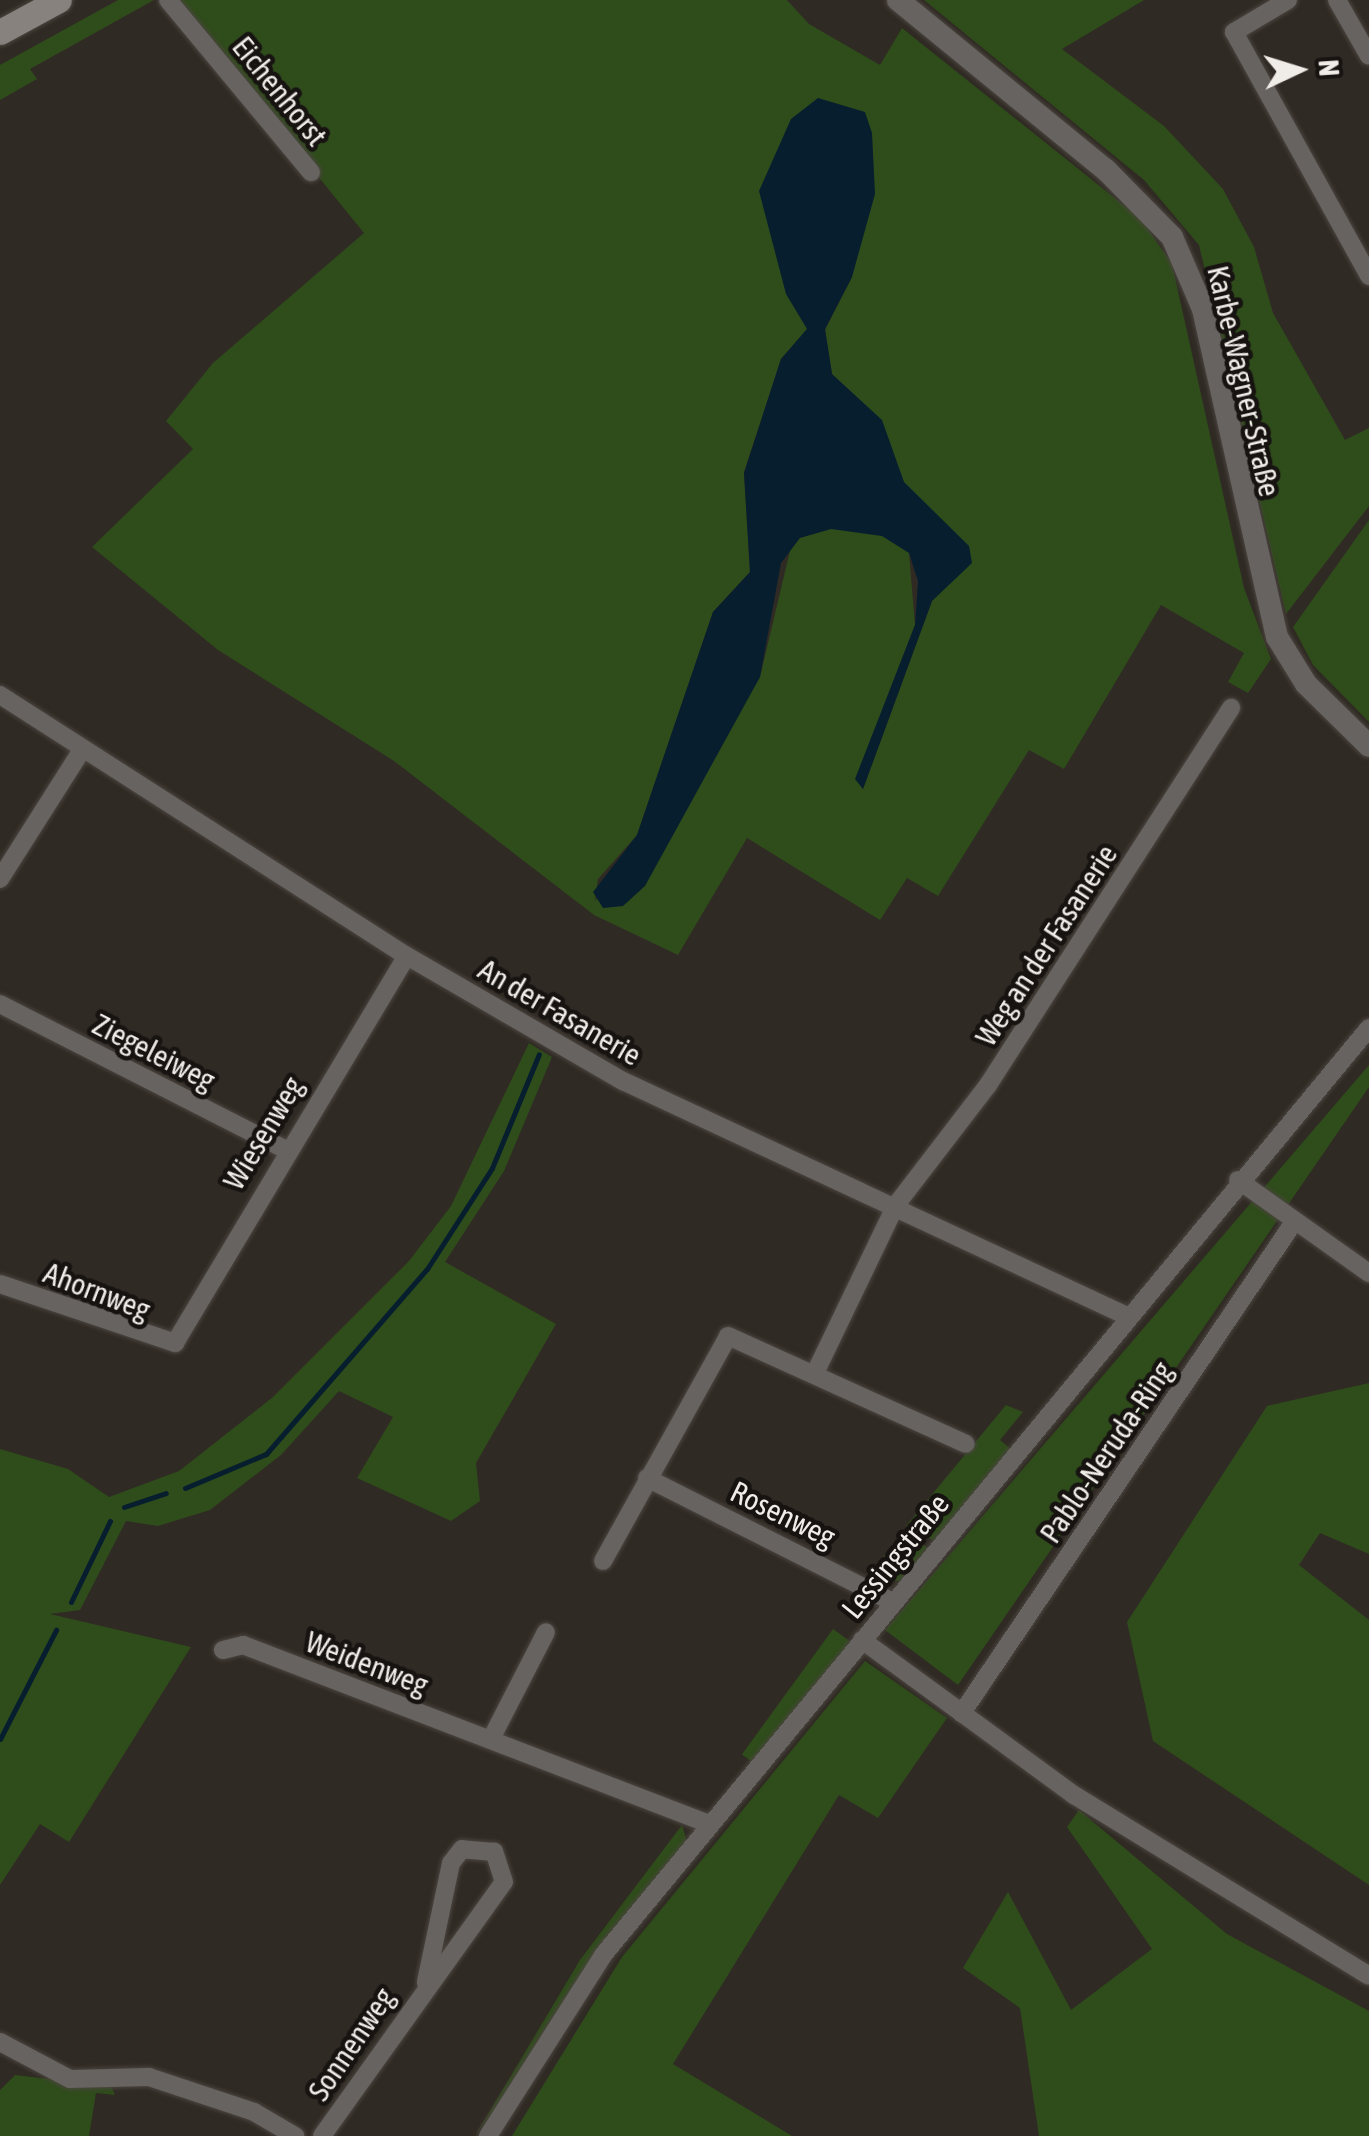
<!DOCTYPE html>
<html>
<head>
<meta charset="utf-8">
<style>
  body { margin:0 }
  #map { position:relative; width:1369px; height:2136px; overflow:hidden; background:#302a24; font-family:"Asap Condensed",sans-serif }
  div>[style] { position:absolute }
  .green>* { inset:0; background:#2f4c1b; transform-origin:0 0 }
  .water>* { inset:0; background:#061e2e }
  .stream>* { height:5px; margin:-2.5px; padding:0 2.5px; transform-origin:2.5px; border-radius:2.5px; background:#061e2e }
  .roads { filter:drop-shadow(0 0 2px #4b453f) drop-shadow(0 0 2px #4b453f) }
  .minor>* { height:18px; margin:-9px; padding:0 9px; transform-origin:9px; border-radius:9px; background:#676361 }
  .tertiary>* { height:22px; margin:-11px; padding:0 11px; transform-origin:11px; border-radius:11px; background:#676361 }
  .secondary>* { height:25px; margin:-12.5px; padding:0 12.5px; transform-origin:12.5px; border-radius:12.5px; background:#88827f }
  span { translate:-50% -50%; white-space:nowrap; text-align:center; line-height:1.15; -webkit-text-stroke:9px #161311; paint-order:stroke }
  .street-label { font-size:30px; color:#f0ece8 }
  .north { position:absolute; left:1249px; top:20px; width:100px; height:100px; -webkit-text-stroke:8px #161311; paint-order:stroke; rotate:86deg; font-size:28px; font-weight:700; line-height:40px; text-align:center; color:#f0ece8 }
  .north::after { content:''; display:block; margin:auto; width:35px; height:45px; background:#f0ece8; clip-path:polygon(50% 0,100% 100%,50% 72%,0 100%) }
</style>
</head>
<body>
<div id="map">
  <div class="green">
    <i style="clip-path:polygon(118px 0,154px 0,30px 69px,37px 79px,0 100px,0 65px)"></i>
    <i style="clip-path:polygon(evenodd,175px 0,787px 0,809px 24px,880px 65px,902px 28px,1141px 219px,1172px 264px,1244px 588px,1271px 659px,1248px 693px,1228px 682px,1244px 653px,1161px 605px,1064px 769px,1029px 750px,938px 896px,907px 878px,880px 920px,747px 838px,678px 955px,594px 915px,394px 761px,218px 650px,92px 547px,193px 449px,166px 421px,213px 363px,364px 233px,175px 0,852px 277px,825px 330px,832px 374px,760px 677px,595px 901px,598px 879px,637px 835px,713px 612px,750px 572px,744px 472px,781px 359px,807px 329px,799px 302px,852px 277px,175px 0,909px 553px,932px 601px,863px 789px,856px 779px,915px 625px,909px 553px)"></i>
    <i style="clip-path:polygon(924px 0,1144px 0,1062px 49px,1164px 126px,1223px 189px,1254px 247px,1273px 313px,1345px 440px,1369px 428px,1369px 506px,1286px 614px,1199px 245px,1144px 180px)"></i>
    <i style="clip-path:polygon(1369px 520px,1369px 722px,1313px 665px,1293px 627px)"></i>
    <i style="clip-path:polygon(529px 1043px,552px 1057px,504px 1171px,445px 1262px,556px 1324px,476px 1463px,480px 1501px,451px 1521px,357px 1478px,393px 1417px,339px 1391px,281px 1455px,210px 1510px,158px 1526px,126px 1521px,80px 1610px,50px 1614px,191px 1647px,69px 1842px,40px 1824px,0 1885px,0 1449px,68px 1469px,109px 1497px,179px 1471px,273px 1397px,409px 1261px,451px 1206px)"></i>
    <i style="clip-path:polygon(1369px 1065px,1369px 1087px,958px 1685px,885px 1630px)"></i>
    <i style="clip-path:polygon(1369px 1383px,1369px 1554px,1320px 1533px,1299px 1565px,1369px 1620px,1369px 1885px,1153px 1741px,1127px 1622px,1267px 1406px)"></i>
    <i style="clip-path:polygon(1006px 1405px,1023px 1412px,1000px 1440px,1012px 1450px,936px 1542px,906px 1526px)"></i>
    <i style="clip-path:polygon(901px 1534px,931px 1549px,904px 1581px,866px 1580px)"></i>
    <i style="left:833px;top:1629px;width:24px;height:155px;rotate:36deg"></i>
    <i style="clip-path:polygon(865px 1661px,947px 1718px,878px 1818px,839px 1795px,673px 2064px,792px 2136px,512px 2136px,622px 1957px)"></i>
    <i style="clip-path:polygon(1079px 1810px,1227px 1934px,1369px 2011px,1369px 2136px,1039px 2136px,1020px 2008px,963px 1968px,1008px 1892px,1071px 2010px,1152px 1949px,1067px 1827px)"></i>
    <i style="clip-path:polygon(682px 1825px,687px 1842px,475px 2136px,580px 1960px)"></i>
    <i style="clip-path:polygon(15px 2075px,111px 2086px,115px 2095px,96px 2093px,89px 2136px,0 2136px,0 2090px)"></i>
  </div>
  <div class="water">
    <i style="clip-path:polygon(818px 98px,865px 112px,872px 133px,875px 194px,852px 277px,825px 329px,832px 374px,882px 420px,904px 482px,969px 546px,972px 563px,932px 601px,863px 789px,855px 779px,915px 625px,918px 581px,909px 553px,882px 536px,831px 529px,800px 538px,781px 563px,760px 677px,645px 886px,623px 906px,603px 908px,593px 892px,637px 835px,713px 612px,750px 572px,744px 473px,781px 359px,807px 329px,786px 294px,759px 191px,791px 119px)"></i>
  </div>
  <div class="stream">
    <i style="left:185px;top:1488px;width:88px;rotate:-22.8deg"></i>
    <i style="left:266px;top:1454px;width:245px;rotate:-49deg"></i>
    <i style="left:427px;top:1269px;width:120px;rotate:-57.2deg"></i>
    <i style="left:492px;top:1168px;width:123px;rotate:-67.6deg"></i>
    <i style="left:124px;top:1507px;width:44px;rotate:-18.4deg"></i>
    <i style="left:71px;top:1602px;width:90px;rotate:-64.3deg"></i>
    <i style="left:0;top:1739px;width:123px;rotate:-62.8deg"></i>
  </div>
  <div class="roads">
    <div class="minor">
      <i style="left:168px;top:0;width:224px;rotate:50.3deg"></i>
      <i style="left:1288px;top:0;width:63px;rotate:149.3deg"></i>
      <i style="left:1234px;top:32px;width:279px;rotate:61deg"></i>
      <i style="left:1337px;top:0;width:64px;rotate:60.3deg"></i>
      <i style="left:0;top:695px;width:483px;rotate:32.7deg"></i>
      <i style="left:407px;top:956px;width:250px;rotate:30.1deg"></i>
      <i style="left:623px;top:1081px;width:556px;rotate:25deg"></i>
      <i style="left:0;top:879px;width:153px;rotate:-57.6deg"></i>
      <i style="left:0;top:1004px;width:319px;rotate:27deg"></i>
      <i style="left:1238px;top:1180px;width:161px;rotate:35.4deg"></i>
      <i style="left:1294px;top:1222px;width:593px;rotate:124.07deg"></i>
      <i style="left:962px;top:1713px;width:139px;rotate:36.2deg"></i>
      <i style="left:1074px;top:1795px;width:346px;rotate:31.5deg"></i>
      <i style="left:0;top:1284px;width:185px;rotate:18.6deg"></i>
      <i style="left:175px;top:1343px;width:451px;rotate:-59.1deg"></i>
      <i style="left:816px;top:1371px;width:184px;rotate:-64.3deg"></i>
      <i style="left:896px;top:1205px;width:151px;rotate:-52.5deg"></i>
      <i style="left:988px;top:1085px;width:449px;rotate:-57.2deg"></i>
      <i style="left:647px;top:1478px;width:275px;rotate:26.8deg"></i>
      <i style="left:603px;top:1561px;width:257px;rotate:-60.9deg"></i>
      <i style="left:728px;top:1336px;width:261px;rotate:24.4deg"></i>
      <i style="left:862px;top:1640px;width:124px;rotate:36.1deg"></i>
      <i style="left:223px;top:1650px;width:21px;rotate:-14deg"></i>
      <i style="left:243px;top:1645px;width:499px;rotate:21deg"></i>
      <i style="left:491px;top:1739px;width:120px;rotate:-62.8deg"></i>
      <i style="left:0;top:2042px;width:79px;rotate:27.9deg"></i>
      <i style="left:70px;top:2079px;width:79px;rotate:-1.5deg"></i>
      <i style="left:149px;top:2077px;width:111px;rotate:18.4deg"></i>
      <i style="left:254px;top:2112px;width:48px;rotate:30.3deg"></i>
      <i style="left:322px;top:2136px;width:312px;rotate:-54.4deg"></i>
      <i style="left:504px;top:1882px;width:32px;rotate:-108deg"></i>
      <i style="left:494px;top:1852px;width:32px;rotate:-175deg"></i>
      <i style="left:462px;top:1849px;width:18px;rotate:128deg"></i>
      <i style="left:451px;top:1863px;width:122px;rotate:101.9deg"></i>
      <i style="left:488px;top:2136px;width:216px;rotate:-57.5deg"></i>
      <i style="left:604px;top:1954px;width:1201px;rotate:-50.44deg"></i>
    </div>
    <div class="tertiary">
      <i style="left:898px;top:0;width:269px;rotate:39.3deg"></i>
      <i style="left:1106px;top:170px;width:94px;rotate:45.4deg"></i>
      <i style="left:1172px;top:237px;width:78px;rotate:66.7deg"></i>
      <i style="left:1203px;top:309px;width:336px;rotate:77.3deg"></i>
      <i style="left:1277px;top:637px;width:55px;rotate:58.3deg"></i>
      <i style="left:1306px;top:684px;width:88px;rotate:44.5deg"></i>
    </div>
    <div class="secondary">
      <i style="left:0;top:32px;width:67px;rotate:-28.5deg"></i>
    </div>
  </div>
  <div class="street-label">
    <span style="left:280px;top:91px;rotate:51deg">Eichenhorst</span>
    <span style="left:1244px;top:381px;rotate:77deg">Karbe-Wagner-Straße</span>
    <span style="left:1046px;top:945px;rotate:-57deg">Weg an der Fasanerie</span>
    <span style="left:560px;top:1012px;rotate:30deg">An der Fasanerie</span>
    <span style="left:154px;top:1052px;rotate:27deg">Ziegeleiweg</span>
    <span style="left:263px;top:1133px;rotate:-59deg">Wiesenweg</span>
    <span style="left:97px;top:1291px;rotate:21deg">Ahornweg</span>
    <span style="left:1106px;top:1452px;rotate:-56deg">Pablo-Neruda-Ring</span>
    <span style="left:783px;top:1514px;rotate:26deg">Rosenweg</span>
    <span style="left:895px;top:1556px;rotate:-51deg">Lessingstraße</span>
    <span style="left:367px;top:1663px;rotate:21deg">Weidenweg</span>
    <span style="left:351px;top:2044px;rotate:-56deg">Sonnenweg</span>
  </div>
  <div class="north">N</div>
</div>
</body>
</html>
